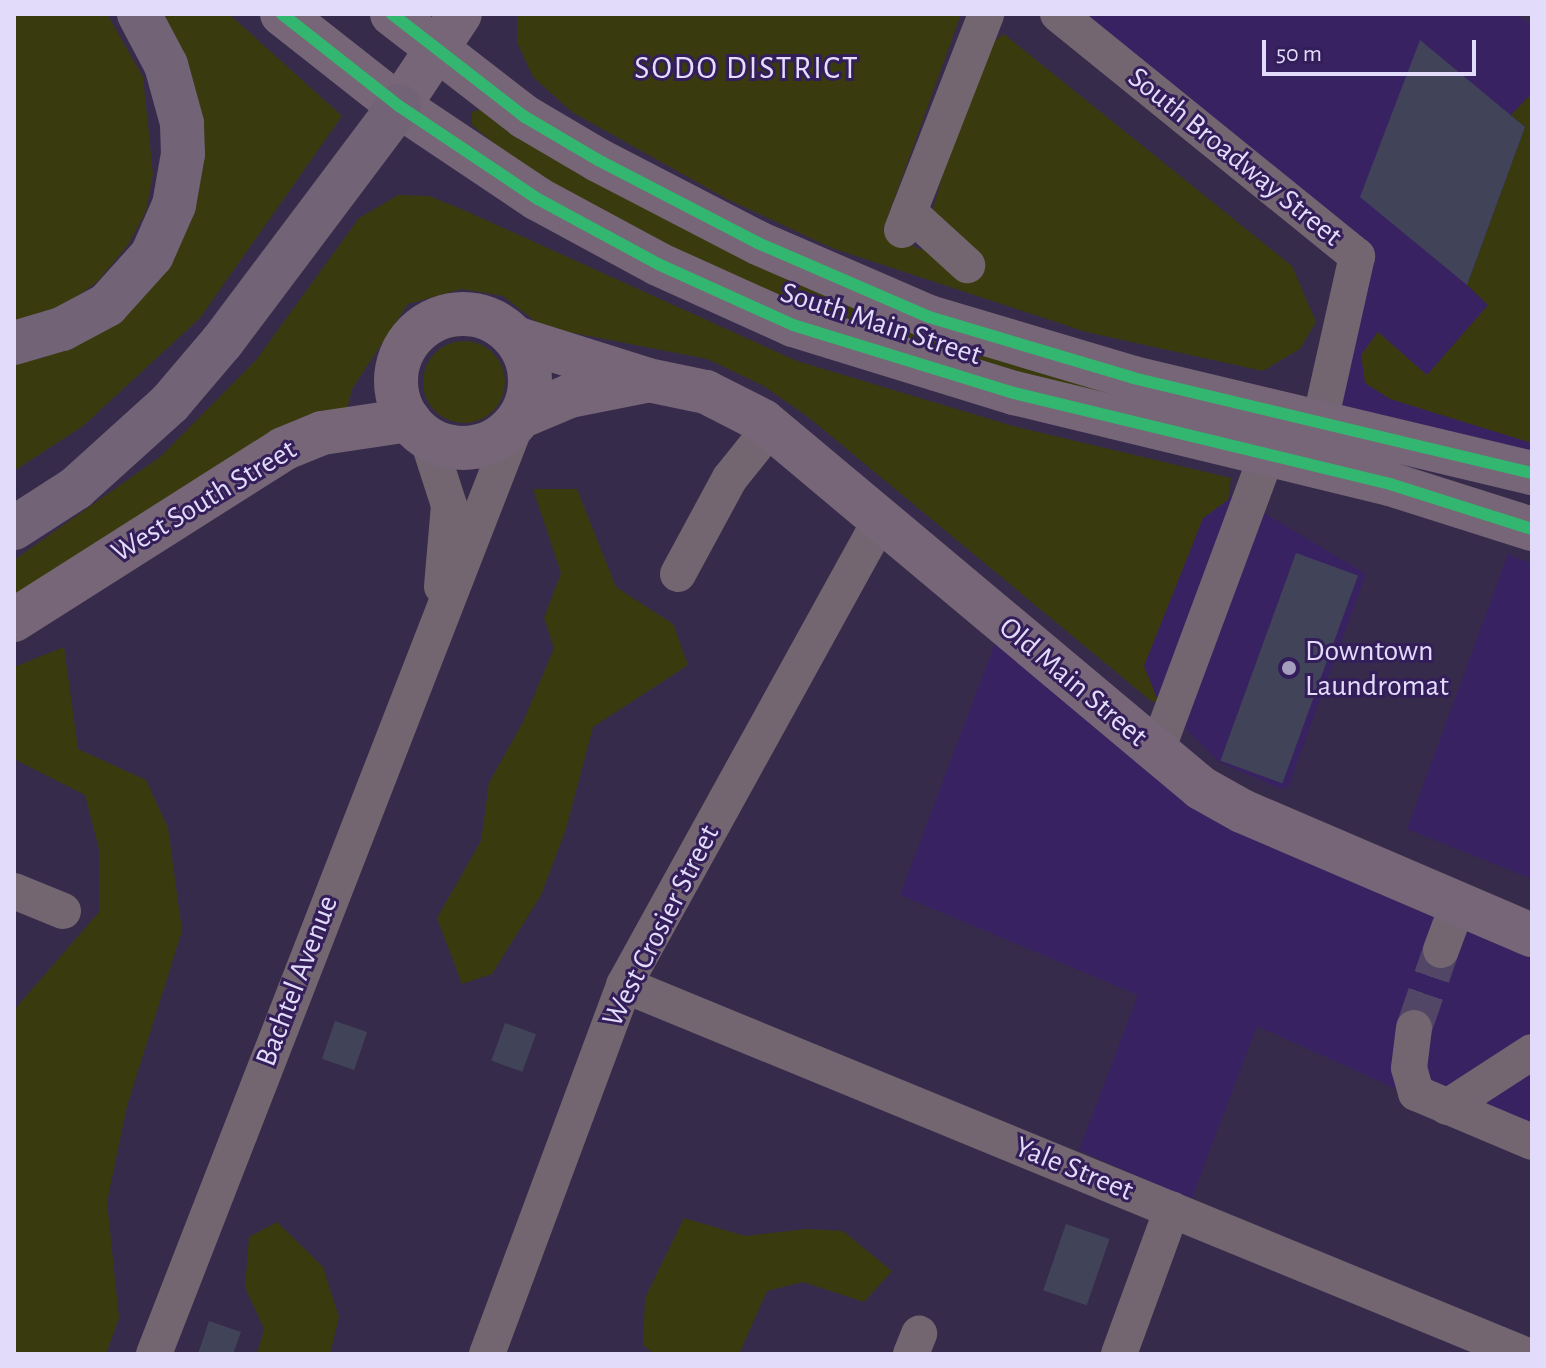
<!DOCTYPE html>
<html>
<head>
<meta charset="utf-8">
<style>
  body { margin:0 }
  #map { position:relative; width:1546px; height:1368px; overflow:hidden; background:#372b4c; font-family:"Alegreya Sans",sans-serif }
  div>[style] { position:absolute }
  .built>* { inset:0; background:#392262 }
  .green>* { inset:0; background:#393b0f }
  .round { border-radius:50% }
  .building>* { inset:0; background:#414459; transform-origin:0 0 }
  .minor-tunnel>* { height:36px; margin-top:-18px; transform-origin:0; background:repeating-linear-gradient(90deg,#514666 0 36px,transparent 0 54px) }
  .minor>* { height:36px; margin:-18px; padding:0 18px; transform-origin:18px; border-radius:18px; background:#736670 }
  .major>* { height:44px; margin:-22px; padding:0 22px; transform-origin:22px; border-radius:22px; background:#767 }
  .major>.ring { margin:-22px; padding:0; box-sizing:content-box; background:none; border:44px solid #767; border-radius:50% }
  .highway>* { height:44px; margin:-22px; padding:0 22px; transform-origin:22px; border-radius:22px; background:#726376 }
  .cycleway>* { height:12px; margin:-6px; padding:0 6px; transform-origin:6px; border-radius:6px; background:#33b770 }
  .dots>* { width:22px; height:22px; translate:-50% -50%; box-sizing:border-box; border:4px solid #331e5a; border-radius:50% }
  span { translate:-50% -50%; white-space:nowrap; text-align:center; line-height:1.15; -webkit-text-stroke:6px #331e5a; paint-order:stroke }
  .street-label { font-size:30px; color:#e2dcfa }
  .poi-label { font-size:30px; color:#e2dcfa }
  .left { translate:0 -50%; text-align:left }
  .neighbourhood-label { font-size:32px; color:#e4defc; letter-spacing:2px }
  .frame { position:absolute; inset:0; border:16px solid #e2dcfa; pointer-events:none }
  .scale { position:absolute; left:1262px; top:40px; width:214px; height:36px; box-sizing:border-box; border:4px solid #e2dcfa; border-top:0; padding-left:10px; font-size:24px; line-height:28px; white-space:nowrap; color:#e2dcfa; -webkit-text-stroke:6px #331e5a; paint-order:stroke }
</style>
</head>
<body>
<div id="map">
  <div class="built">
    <i style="clip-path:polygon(1073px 14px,1517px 14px,1532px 26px,1532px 467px,1331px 413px,1361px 247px)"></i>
    <i style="clip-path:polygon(1234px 495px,1366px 574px,1288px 787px,1281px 789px,1219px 762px,1159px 703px,1144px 666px,1203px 518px)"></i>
    <i style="clip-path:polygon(1508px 554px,1532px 564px,1532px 879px,1407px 829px)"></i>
    <i style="clip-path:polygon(998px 635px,1207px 802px,1532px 942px,1532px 1150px,1257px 1026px,1191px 1200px,1079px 1150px,1138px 995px,900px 895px)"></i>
  </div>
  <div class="green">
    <i style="clip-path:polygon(14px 14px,107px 14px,143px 77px,153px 174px,146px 211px,128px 245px,97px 282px,56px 312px,14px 328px)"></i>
    <i style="clip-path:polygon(158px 14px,229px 14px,342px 116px,200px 318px,83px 426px,14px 471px,14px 362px,43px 358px,125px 308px,169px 246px)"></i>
    <i style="clip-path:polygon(517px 14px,961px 14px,883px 230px,921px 250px,972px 73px,981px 50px,1004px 34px,1292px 266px,1316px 322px,1300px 349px,1263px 371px,1086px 332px,832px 248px,727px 199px,572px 112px,533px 77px,517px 42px)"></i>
    <i style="clip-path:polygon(1532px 93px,1532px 443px,1390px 399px,1365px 383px,1361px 355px,1378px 332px,1427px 375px,1488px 305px,1467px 285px,1525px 127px,1511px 115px)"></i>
    <i style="clip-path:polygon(481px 109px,1149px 406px,920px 349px,756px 286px,643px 236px,533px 176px,472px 125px,472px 112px)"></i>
    <i style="clip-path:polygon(398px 195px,429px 196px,466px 211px,797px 361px,1013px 426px,1231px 478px,1228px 500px,1203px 518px,1144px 666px,1159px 703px,1151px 701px,807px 416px,762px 385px,707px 359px,543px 327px,503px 296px,462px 289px,408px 304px,352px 389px,344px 422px,14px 609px,14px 560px,160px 457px,256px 360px,359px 218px)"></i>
    <i class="round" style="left:423px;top:341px;width:82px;height:82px"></i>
    <i style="clip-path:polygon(533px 489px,577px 489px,616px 587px,673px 624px,688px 665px,593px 727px,566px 829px,541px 895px,492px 974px,462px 984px,437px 918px,481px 841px,489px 783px,523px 722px,554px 648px,544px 618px,561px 573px)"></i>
    <i style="clip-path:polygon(64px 647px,78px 749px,146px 780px,168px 828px,182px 931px,127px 1106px,107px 1202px,119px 1318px,106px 1354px,14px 1354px,14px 1010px,99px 912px,99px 849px,85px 795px,14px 759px,14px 667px)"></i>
    <i style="clip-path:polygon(684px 1218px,745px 1236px,807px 1229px,843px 1231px,892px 1271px,864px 1302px,803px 1282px,767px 1291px,739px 1354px,654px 1354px,643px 1345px,645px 1298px)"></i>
    <i style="clip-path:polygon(277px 1222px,323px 1267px,339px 1317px,330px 1354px,257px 1354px,264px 1329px,245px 1287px,249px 1237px)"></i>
  </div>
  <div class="building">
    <i style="clip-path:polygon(1420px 40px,1525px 127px,1467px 285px,1360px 197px)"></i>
    <i style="left:1296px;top:553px;width:66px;height:221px;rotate:20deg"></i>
    <i style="left:335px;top:1021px;width:34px;height:40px;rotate:19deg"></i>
    <i style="left:505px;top:1023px;width:33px;height:40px;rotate:20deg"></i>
    <i style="left:1066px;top:1224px;width:46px;height:70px;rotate:19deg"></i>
    <i style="clip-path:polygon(209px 1321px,241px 1332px,233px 1354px,198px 1354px)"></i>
  </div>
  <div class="minor-tunnel">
    <i style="left:1414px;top:1028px;width:83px;rotate:-70.9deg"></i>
  </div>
  <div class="minor">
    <i style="left:1058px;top:14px;width:385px;rotate:39deg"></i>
    <i style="left:1357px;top:256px;width:197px;rotate:102.6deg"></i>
    <i style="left:909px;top:212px;width:79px;rotate:42.4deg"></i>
    <i style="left:902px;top:230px;width:232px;rotate:-68.7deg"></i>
    <i style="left:427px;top:437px;width:71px;rotate:72.1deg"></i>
    <i style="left:449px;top:505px;width:82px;rotate:94.9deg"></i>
    <i style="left:678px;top:574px;width:109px;rotate:-61.6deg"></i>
    <i style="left:730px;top:478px;width:65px;rotate:-51.2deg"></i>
    <i style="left:1156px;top:753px;width:319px;rotate:-69.6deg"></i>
    <i style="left:14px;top:891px;width:53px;rotate:22.2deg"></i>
    <i style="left:1441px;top:950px;width:49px;rotate:-69.7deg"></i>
    <i style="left:624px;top:985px;width:972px;rotate:22.32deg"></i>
    <i style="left:1414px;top:1028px;width:40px;rotate:97.1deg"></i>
    <i style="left:1409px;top:1068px;width:26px;rotate:74deg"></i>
    <i style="left:1416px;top:1093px;width:126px;rotate:22.9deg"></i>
    <i style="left:1447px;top:1107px;width:101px;rotate:-32.9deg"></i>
    <i style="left:154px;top:1354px;width:1003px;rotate:-68.73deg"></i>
    <i style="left:487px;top:1354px;width:394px;rotate:-69.6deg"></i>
    <i style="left:624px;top:985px;width:532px;rotate:-61.12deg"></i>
    <i style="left:911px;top:1354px;width:22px;rotate:-68deg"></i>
    <i style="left:1119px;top:1354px;width:154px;rotate:-69.9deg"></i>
  </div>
  <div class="major">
    <i style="left:282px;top:14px;width:149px;rotate:38.2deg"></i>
    <i style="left:399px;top:106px;width:167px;rotate:33.8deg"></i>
    <i style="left:538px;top:199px;width:136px;rotate:28.4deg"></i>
    <i style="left:658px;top:264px;width:148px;rotate:24.3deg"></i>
    <i style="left:793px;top:325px;width:231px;rotate:17.1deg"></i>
    <i style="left:1014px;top:393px;width:387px;rotate:13.6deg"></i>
    <i style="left:1390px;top:484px;width:149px;rotate:17.6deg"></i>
    <i style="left:392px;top:14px;width:168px;rotate:37.8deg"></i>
    <i style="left:525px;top:117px;width:85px;rotate:30.5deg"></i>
    <i style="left:598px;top:160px;width:180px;rotate:27.4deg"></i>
    <i style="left:758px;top:243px;width:186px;rotate:23.4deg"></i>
    <i style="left:929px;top:317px;width:213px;rotate:16.6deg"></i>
    <i style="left:1133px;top:378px;width:410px;rotate:13.4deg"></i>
    <i style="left:399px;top:106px;width:110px;rotate:-56.5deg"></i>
    <i class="ring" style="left:396px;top:314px;width:90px;height:90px"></i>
    <i style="left:515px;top:338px;width:139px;rotate:17.5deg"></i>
    <i style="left:648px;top:380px;width:59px;rotate:11.7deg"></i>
    <i style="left:706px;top:392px;width:64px;rotate:27deg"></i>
    <i style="left:763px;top:421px;width:571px;rotate:39.96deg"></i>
    <i style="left:1201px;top:788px;width:47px;rotate:29.3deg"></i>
    <i style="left:1242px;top:811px;width:315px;rotate:23.2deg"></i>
    <i style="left:520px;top:417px;width:54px;rotate:-22.8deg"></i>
    <i style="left:570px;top:396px;width:76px;rotate:-11.3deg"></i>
    <i style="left:14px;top:620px;width:319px;rotate:-32.4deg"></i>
    <i style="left:283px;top:449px;width:42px;rotate:-22.3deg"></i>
    <i style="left:322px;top:433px;width:88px;rotate:-8.5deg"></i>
  </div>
  <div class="highway">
    <i style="left:14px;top:343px;width:50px;rotate:-16.3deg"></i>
    <i style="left:62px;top:329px;width:51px;rotate:-28.1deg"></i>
    <i style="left:107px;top:305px;width:67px;rotate:-48deg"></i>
    <i style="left:152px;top:255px;width:55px;rotate:-66.3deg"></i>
    <i style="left:174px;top:205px;width:52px;rotate:-80deg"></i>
    <i style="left:183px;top:154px;width:31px;rotate:-92deg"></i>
    <i style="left:182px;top:123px;width:60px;rotate:-105.4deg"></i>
    <i style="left:166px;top:65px;width:58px;rotate:-117.9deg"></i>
    <i style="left:14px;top:528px;width:74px;rotate:-32.8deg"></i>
    <i style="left:76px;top:488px;width:127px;rotate:-42.1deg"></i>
    <i style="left:170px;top:403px;width:80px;rotate:-49.6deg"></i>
    <i style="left:222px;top:342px;width:295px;rotate:-53.1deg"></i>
  </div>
  <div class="cycleway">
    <i style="left:282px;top:14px;width:149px;rotate:38.2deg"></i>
    <i style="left:399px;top:106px;width:167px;rotate:33.8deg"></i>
    <i style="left:538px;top:199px;width:136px;rotate:28.4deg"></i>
    <i style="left:658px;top:264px;width:148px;rotate:24.3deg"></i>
    <i style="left:793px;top:325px;width:231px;rotate:17.1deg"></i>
    <i style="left:1014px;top:393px;width:387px;rotate:13.6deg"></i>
    <i style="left:1390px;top:484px;width:149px;rotate:17.6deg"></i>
    <i style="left:392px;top:14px;width:168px;rotate:37.8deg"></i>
    <i style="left:525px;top:117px;width:85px;rotate:30.5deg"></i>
    <i style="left:598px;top:160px;width:180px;rotate:27.4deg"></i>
    <i style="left:758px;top:243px;width:186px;rotate:23.4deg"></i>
    <i style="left:929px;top:317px;width:213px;rotate:16.6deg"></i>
    <i style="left:1133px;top:378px;width:410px;rotate:13.4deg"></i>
  </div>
  <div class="dots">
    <i style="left:1289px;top:668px;background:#a69ebd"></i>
  </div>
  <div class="street-label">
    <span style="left:1235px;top:157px;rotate:39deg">South Broadway Street</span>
    <span style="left:881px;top:324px;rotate:18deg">South Main Street</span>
    <span style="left:204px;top:501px;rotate:-31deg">West South Street</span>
    <span style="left:1073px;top:682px;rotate:40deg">Old Main Street</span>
    <span style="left:661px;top:926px;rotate:-63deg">West Crosier Street</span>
    <span style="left:297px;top:981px;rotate:-69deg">Bachtel Avenue</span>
    <span style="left:1074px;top:1169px;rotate:22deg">Yale Street</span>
  </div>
  <div class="poi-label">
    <span class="left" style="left:1305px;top:668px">Downtown<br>Laundromat</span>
  </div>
  <div class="neighbourhood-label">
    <span style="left:747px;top:68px">SODO DISTRICT</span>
  </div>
  <div class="frame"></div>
  <div class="scale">50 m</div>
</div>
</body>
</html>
